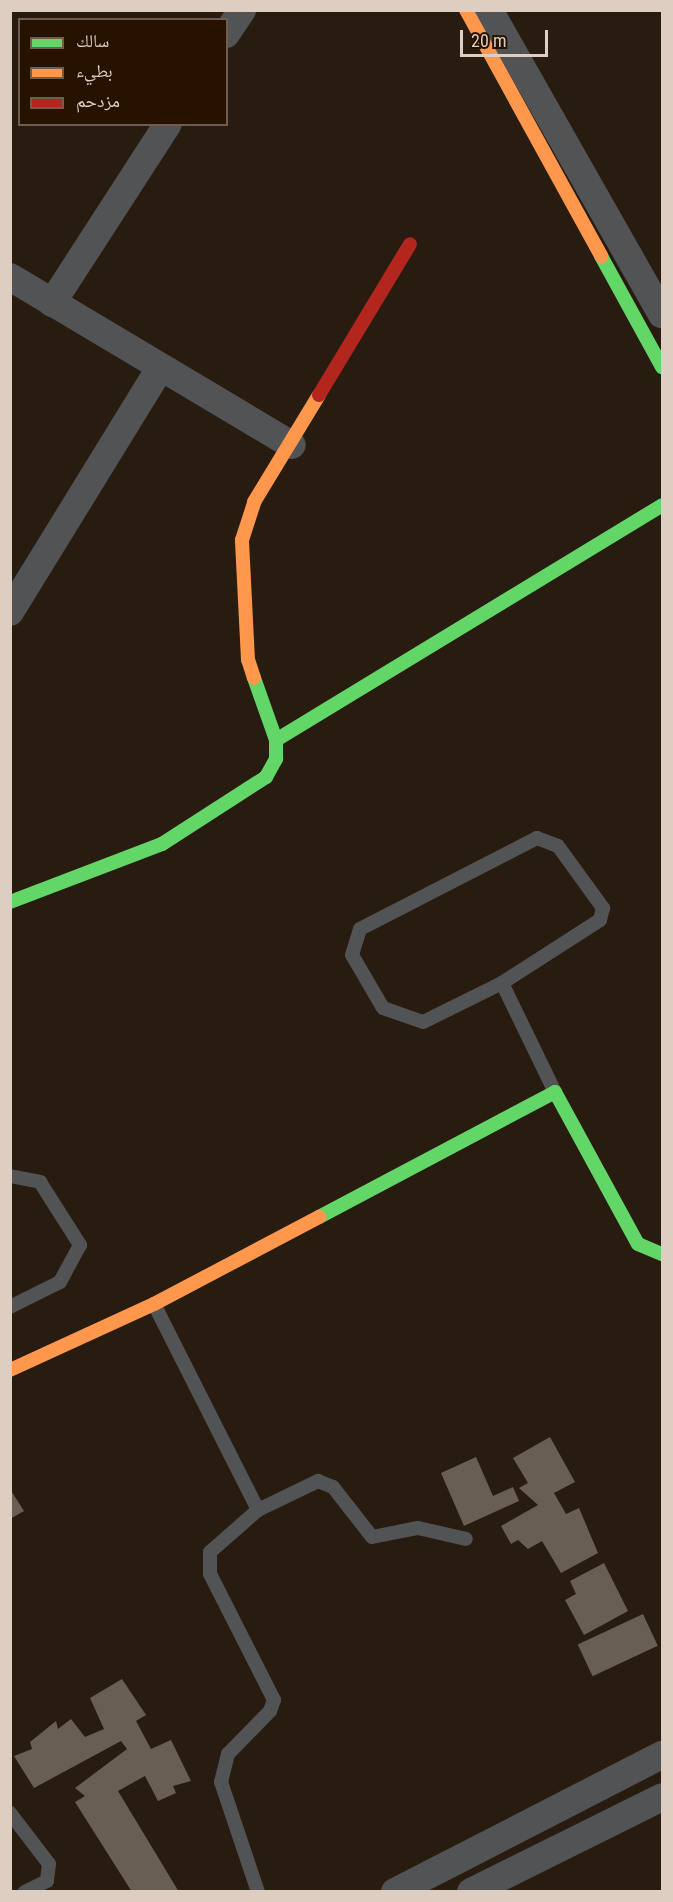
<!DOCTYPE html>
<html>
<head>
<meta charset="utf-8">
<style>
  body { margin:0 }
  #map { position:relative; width:673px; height:1902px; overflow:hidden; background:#281b10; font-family:"Roboto Condensed","Noto Naskh Arabic",sans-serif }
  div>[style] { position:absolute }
  .building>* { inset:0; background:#695e54; transform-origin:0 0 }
  .lane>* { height:14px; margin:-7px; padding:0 7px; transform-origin:7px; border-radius:7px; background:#525355 }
  .street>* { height:28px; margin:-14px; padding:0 14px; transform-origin:14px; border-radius:14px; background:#525355 }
  .fast>* { height:14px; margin:-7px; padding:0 7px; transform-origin:7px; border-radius:7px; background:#63d668 }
  .slow>* { height:14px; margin:-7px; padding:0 7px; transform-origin:7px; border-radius:7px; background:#ff974d }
  .jam>* { height:14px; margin:-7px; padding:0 7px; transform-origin:7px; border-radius:7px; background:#b3261e }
  span { translate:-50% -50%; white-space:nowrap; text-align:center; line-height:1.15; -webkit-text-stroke:6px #271200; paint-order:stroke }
  .frame { position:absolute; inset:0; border:12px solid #ddcec1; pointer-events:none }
  .legend { position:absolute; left:18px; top:18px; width:210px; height:108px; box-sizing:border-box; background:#271200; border:2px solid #705d4d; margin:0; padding:8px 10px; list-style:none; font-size:18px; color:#ddcec1 }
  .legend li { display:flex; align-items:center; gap:12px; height:30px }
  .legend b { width:30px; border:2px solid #705d4d }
  .scale { position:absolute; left:460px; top:30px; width:88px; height:27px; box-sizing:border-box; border:3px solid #ddcec1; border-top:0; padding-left:8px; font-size:18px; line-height:21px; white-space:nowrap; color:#ddcec1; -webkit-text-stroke:4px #271200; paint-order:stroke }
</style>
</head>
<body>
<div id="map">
  <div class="building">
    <i style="clip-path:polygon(550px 1437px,575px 1482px,554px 1493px,566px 1514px,579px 1508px,598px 1553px,561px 1573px,542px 1541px,528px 1549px,518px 1540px,511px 1544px,501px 1526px,538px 1505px,519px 1488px,528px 1483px,513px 1458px)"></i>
    <i style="clip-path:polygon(476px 1457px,493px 1496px,513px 1487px,519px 1501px,464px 1526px,441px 1473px)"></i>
    <i style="clip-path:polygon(10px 1489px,24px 1511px,10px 1519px)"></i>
    <i style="clip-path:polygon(604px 1563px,628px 1611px,584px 1635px,565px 1600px,576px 1594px,570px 1581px)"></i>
    <i style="left:643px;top:1614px;width:35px;height:72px;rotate:65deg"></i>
    <i style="clip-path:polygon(122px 1679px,146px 1715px,136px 1721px,151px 1749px,171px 1740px,191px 1781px,173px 1786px,176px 1793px,158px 1801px,145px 1776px,118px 1791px,179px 1892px,132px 1892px,75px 1802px,85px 1796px,75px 1788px,127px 1749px,121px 1741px,34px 1788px,14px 1756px,32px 1749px,30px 1742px,56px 1721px,58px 1729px,71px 1719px,85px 1737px,104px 1729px,90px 1698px)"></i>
  </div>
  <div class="lane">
    <i style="left:537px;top:838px;width:22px;rotate:21deg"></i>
    <i style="left:558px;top:846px;width:77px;rotate:54deg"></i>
    <i style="left:603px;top:908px;width:12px;rotate:104deg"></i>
    <i style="left:600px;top:920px;width:117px;rotate:147.3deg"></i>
    <i style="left:502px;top:983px;width:88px;rotate:153.7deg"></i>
    <i style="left:423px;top:1022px;width:42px;rotate:-160.7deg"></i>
    <i style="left:383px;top:1008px;width:61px;rotate:-120.3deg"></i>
    <i style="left:352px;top:955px;width:27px;rotate:-73deg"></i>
    <i style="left:360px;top:929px;width:199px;rotate:-27.2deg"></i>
    <i style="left:502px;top:983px;width:121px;rotate:64.1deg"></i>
    <i style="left:10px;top:1176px;width:31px;rotate:11deg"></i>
    <i style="left:40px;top:1182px;width:75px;rotate:57.6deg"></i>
    <i style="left:80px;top:1245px;width:42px;rotate:118.4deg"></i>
    <i style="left:60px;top:1282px;width:56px;rotate:153.4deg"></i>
    <i style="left:154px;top:1304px;width:231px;rotate:63.2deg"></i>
    <i style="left:10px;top:1813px;width:64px;rotate:52.6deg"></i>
    <i style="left:49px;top:1864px;width:17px;rotate:97deg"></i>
    <i style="left:47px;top:1881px;width:25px;rotate:154deg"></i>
    <i style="left:258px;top:1892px;width:116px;rotate:-108.6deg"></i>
    <i style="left:221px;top:1782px;width:29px;rotate:-76deg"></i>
    <i style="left:228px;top:1754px;width:60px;rotate:-45.7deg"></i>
    <i style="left:270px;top:1711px;width:12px;rotate:-70deg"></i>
    <i style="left:274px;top:1700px;width:141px;rotate:-116.9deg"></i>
    <i style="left:210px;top:1574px;width:22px;rotate:-90deg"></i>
    <i style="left:210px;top:1552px;width:64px;rotate:-41.2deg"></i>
    <i style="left:258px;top:1510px;width:67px;rotate:-25.8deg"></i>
    <i style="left:318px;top:1481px;width:16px;rotate:22deg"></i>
    <i style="left:333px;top:1487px;width:63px;rotate:52deg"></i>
    <i style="left:372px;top:1537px;width:47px;rotate:-11.1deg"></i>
    <i style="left:418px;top:1528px;width:49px;rotate:12.9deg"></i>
  </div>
  <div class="street">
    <i style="left:489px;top:10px;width:350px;rotate:60.4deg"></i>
    <i style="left:226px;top:34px;width:29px;rotate:-56deg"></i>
    <i style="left:10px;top:277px;width:328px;rotate:30.8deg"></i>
    <i style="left:52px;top:303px;width:213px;rotate:-57.1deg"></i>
    <i style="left:10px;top:612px;width:286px;rotate:-58.4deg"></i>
    <i style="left:395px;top:1892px;width:300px;rotate:-27.2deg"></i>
    <i style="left:471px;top:1892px;width:213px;rotate:-26.4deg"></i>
  </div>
  <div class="fast">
    <i style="left:601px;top:256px;width:127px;rotate:61.2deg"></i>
    <i style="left:276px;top:740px;width:452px;rotate:-31.3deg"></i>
    <i style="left:10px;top:902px;width:163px;rotate:-20.9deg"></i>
    <i style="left:162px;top:844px;width:124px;rotate:-32.8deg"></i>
    <i style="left:266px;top:777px;width:21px;rotate:-61deg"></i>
    <i style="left:276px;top:759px;width:19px;rotate:-90deg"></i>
    <i style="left:276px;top:740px;width:66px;rotate:-109.5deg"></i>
    <i style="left:319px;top:1217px;width:267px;rotate:-27.9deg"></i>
    <i style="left:555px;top:1092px;width:173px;rotate:61.4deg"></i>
    <i style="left:638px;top:1244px;width:26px;rotate:23deg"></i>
  </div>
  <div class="slow">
    <i style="left:466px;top:10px;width:281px;rotate:61.2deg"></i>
    <i style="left:254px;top:678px;width:19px;rotate:-108deg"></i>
    <i style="left:248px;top:660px;width:120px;rotate:-92.9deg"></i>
    <i style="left:242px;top:540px;width:40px;rotate:-72deg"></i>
    <i style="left:254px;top:502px;width:125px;rotate:-58.7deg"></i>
    <i style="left:10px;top:1370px;width:158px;rotate:-24.6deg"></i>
    <i style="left:154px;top:1304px;width:187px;rotate:-27.8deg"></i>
  </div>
  <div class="jam">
    <i style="left:319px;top:395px;width:176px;rotate:-58.9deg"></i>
  </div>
  <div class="frame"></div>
  <ul class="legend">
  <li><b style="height:8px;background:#63d668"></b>سالك</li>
  <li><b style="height:8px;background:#ff974d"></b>بطيء</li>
  <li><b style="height:8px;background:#b3261e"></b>مزدحم</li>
  </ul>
  <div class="scale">20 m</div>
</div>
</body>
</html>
